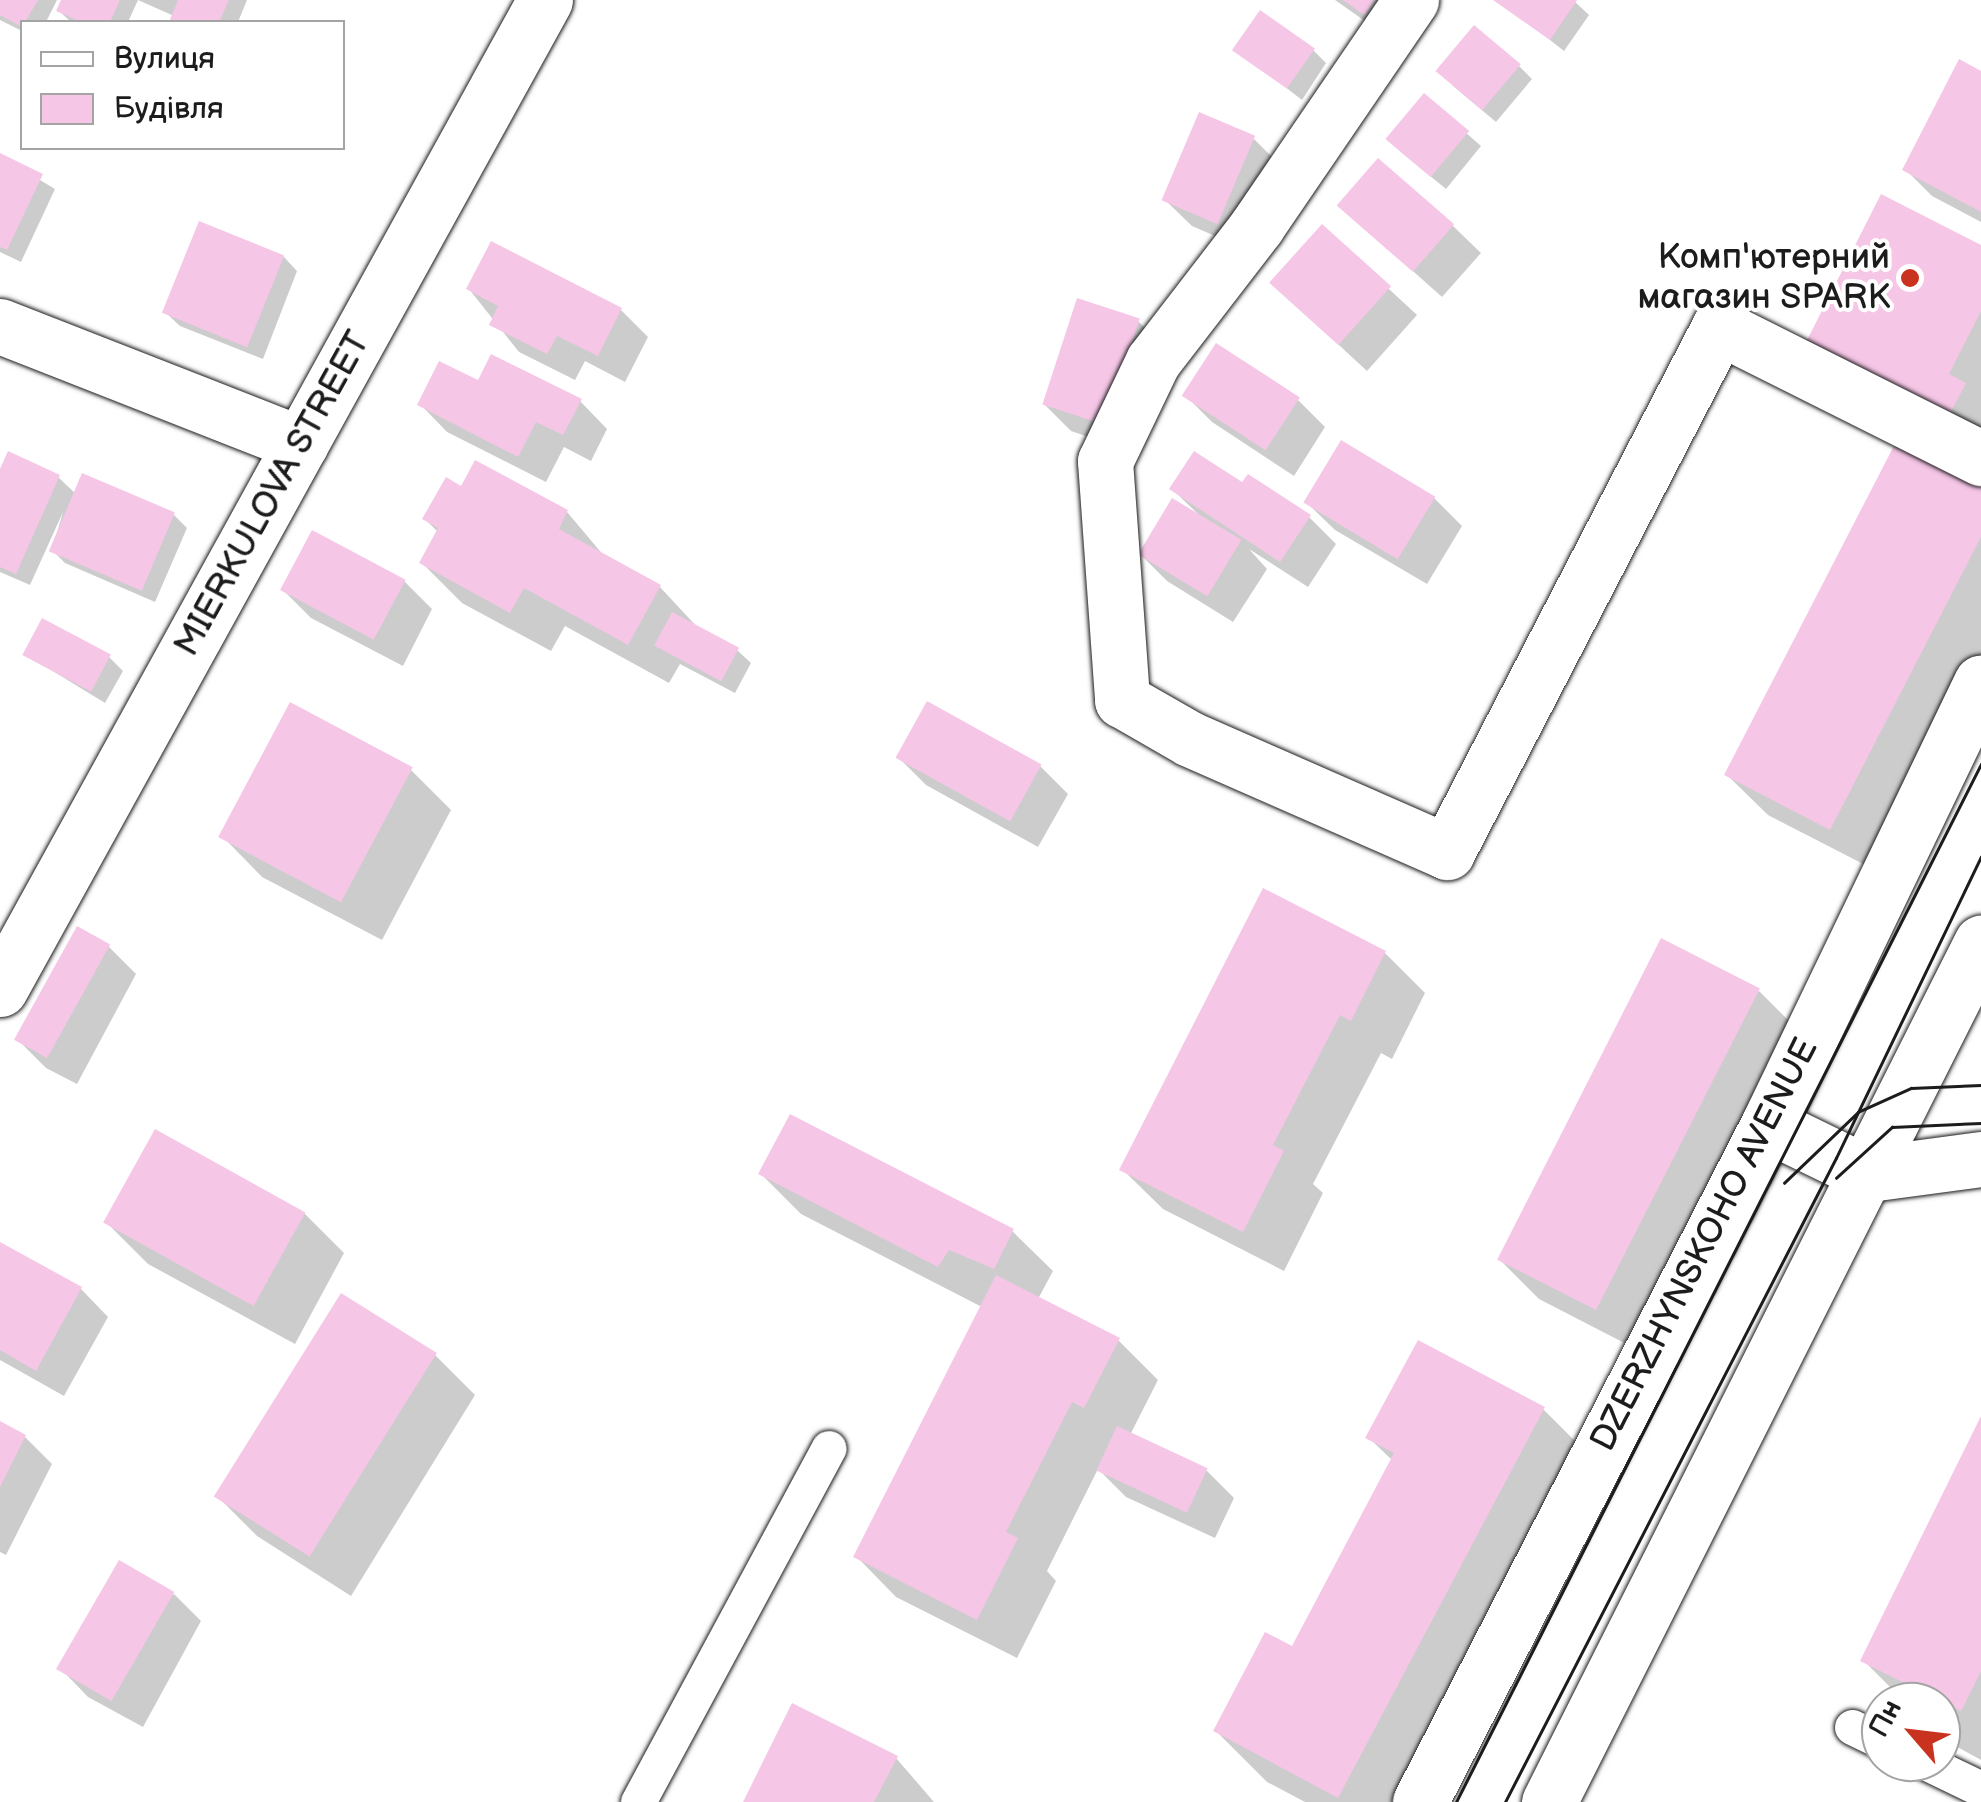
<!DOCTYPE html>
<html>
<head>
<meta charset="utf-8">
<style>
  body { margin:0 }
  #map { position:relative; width:1981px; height:1802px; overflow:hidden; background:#fff; font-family:"Balsamiq Sans",sans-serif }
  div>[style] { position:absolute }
  .shadow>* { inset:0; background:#0003 }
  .building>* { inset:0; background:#f6c6e7; transform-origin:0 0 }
  .roads { filter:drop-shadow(0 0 2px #1c1c1c) drop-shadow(0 0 2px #1c1c1c) }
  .lane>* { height:35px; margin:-17.5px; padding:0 17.5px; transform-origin:17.5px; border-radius:17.5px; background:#fff }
  .street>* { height:55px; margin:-27.5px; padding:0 27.5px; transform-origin:27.5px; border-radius:27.5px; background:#fff }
  .secondary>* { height:55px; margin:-27.5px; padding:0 27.5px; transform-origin:27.5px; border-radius:27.5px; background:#fff }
  .tram>* { height:2.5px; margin:-1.25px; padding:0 1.25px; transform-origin:1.25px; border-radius:1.25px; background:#1c1c1c }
  .dots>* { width:28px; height:28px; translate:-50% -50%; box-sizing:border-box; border:5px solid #fff; border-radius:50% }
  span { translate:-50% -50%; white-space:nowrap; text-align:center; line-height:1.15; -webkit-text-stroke:8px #fff; paint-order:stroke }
  .poi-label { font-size:35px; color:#1c1c1c }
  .right { translate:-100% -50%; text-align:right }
  .street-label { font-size:35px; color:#1c1c1c }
  .legend { position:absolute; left:20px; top:20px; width:325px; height:130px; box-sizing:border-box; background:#fff; border:2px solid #a4a4a4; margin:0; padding:12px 18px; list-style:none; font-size:30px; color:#1c1c1c }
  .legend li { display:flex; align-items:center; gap:20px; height:50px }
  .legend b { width:50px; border:2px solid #a4a4a4 }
  .north { position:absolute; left:1861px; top:1682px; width:100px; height:100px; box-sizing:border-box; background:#fff; border:2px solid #a4a4a4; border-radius:50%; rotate:298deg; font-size:28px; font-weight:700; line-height:40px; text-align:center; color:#1c1c1c }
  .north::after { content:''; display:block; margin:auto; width:35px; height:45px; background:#c8321e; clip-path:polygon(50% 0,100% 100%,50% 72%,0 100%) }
</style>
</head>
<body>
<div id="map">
  <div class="shadow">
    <i style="clip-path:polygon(0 0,57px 0,46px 22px,22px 22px,22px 31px,0 20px)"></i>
    <i style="clip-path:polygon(64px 0,247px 0,238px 22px,171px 22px,174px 16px,138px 0,128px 22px,71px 22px,59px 11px)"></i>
    <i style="clip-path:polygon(1335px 0,1421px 0,1392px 40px)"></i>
    <i style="clip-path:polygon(1499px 0,1573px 0,1589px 15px,1564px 51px)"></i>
    <i style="clip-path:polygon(1236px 49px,1313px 50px,1326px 63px,1302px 100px)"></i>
    <i style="clip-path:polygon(1519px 66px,1532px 79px,1496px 122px,1452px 85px)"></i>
    <i style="clip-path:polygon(1981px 74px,1981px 222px,1932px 196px,1905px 169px)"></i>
    <i style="clip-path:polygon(1424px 96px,1481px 146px,1446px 189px,1401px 152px)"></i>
    <i style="clip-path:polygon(1253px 138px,1281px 166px,1245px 249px,1192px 226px,1164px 199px)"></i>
    <i style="clip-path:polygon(0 156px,55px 189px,21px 262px,0 252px)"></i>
    <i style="clip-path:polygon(1340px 206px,1453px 226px,1481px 253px,1442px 297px)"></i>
    <i style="clip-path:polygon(1322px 227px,1417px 315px,1367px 371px,1300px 309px)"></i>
    <i style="clip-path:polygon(1981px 248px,1981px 466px,1842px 396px)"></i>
    <i style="clip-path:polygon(284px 257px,297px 271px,263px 359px,180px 326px,166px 313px)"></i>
    <i style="clip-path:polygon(469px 289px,621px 310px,648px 337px,625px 382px,585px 361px,575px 380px,519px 352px)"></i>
    <i style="clip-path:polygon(1139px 322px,1166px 349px,1130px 451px,1071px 431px,1043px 403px)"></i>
    <i style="clip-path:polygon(479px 384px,580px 401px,607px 429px,591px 461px,564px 447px,546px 482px,447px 432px,420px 404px)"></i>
    <i style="clip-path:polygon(1184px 394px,1298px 400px,1325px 427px,1294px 476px,1212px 422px)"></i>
    <i style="clip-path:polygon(9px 455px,59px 478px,76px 494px,174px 515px,187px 528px,155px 602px,65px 563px,52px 550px,63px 512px,30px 585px,0 572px,0 475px)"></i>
    <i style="clip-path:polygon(476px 463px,567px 512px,605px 557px,660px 587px,699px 629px,737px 650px,751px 663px,735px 693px,680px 664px,669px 683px,565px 626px,551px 651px,462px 603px,422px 563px,438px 532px,425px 519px,462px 489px)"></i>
    <i style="clip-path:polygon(1981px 481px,1981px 654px,1871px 868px,1768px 815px,1727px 775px)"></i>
    <i style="clip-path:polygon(1243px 486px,1309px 517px,1336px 544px,1308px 587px,1249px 549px,1267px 569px,1233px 622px,1167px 581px,1140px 554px,1197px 513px,1172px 489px)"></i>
    <i style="clip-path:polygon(1434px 498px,1462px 526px,1427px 584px,1335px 530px,1307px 503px)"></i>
    <i style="clip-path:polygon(404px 581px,432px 609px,403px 666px,311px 618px,284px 591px)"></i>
    <i style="clip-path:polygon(25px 654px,109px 657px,123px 671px,105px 703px)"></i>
    <i style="clip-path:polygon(899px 758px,1040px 766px,1068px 794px,1038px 847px,926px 785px)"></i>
    <i style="clip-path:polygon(411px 770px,451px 810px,382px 940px,262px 877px,222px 836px)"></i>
    <i style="clip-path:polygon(108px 946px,136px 974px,77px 1084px,46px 1068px,19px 1041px)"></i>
    <i style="clip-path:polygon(1385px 953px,1425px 993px,1392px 1059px,1381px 1053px,1313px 1184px,1323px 1193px,1284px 1271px,1163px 1209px,1122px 1169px)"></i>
    <i style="clip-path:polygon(1759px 991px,1799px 1031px,1636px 1349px,1539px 1299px,1499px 1259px)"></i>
    <i style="clip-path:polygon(761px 1174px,1012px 1231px,1053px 1271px,1038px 1299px,1118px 1340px,1158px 1380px,1130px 1435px,1206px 1470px,1234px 1498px,1215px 1538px,1126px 1497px,1098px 1469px,1047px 1571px,1056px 1581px,1017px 1658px,896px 1597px,856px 1556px,982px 1307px,801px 1214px)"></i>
    <i style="clip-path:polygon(304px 1213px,344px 1253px,295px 1344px,148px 1264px,108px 1224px)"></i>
    <i style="clip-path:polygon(0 1245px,81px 1289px,108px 1317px,64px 1396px,0 1360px)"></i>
    <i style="clip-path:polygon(1419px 1343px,1544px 1410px,1595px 1461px,1414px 1802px,1305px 1802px,1267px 1782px,1216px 1731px,1293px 1650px,1393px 1461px,1368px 1437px)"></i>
    <i style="clip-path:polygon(435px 1355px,475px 1395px,351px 1596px,257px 1536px,217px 1496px)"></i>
    <i style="clip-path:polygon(1981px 1422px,1981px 1760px,1941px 1738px,1941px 1702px,1905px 1702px,1863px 1660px)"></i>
    <i style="clip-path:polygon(0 1424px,25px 1437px,52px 1464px,6px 1555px,0 1552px)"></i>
    <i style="clip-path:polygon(174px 1594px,201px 1621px,143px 1727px,88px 1697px,61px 1669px)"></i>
    <i style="clip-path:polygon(896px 1758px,934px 1802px,746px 1802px)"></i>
  </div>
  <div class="building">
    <i style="clip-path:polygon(0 0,38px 0,22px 27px,0 15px)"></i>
    <i style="clip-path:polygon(61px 0,120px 0,110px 22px,81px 22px,56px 11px)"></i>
    <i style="clip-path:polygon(178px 0,229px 0,219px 22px,169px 22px)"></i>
    <i style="clip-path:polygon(1343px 0,1374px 0,1364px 15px)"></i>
    <i style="clip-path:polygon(1493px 0,1577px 0,1550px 40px)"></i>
    <i style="left:1260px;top:10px;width:67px;height:49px;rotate:35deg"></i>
    <i style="left:1474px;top:25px;width:61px;height:60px;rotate:40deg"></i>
    <i style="clip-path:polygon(1959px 59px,1981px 71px,1981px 212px,1902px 170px)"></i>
    <i style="left:1424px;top:93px;width:59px;height:60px;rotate:40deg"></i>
    <i style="left:1199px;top:112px;width:61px;height:96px;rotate:23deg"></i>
    <i style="clip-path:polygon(0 153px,43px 174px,7px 250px,0 247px)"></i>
    <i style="left:1378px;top:158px;width:101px;height:63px;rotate:41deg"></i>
    <i style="clip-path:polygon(1881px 194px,1981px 245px,1981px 311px,1949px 374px,1966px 383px,1942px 429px,1799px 356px)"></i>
    <i style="left:199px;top:221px;width:92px;height:99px;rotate:22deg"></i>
    <i style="left:1322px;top:224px;width:93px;height:79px;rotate:42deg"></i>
    <i style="clip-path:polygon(491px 241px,622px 308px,598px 356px,557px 336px,547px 354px,489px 325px,498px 306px,466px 289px)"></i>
    <i style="left:1077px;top:298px;width:66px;height:112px;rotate:18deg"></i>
    <i style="left:1216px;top:343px;width:100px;height:63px;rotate:33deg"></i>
    <i style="clip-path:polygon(491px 354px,582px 399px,563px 435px,536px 422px,518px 457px,417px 405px,439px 361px,478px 380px)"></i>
    <i style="clip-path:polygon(1899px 436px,1981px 478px,1981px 537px,1830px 830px,1724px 775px)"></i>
    <i style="left:1341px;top:440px;width:110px;height:73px;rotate:31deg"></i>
    <i style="clip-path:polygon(8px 451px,60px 475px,16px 574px,0 567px,0 469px)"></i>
    <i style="clip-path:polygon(1194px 451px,1242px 482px,1248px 474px,1311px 515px,1280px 562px,1169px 489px)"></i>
    <i style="clip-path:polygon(475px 460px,568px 510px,559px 529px,661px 585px,628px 645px,524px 588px,510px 613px,419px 563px,438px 528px,422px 519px,446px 477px,461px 486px)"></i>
    <i style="left:82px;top:473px;width:101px;height:85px;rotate:23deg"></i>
    <i style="left:1172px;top:498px;width:81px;height:66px;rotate:31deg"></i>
    <i style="left:312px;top:530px;width:106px;height:68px;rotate:28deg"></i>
    <i style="left:672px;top:612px;width:76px;height:38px;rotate:28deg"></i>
    <i style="left:42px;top:618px;width:78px;height:42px;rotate:28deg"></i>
    <i style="left:927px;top:701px;width:131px;height:65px;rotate:29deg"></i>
    <i style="left:290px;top:702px;width:139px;height:153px;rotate:28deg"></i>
    <i style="clip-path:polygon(1263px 888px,1386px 951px,1351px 1021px,1340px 1015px,1273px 1145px,1284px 1151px,1243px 1232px,1119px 1170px)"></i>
    <i style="left:77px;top:926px;width:38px;height:130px;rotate:29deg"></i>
    <i style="left:1661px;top:938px;width:111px;height:361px;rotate:27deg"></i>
    <i style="clip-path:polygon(790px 1114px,1014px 1229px,994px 1269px,949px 1250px,938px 1267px,758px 1174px)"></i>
    <i style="left:155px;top:1129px;width:172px;height:107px;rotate:29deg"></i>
    <i style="clip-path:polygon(0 1242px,82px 1287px,36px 1371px,0 1350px)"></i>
    <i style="clip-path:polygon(996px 1275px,1120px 1338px,1084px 1408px,1072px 1402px,1006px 1532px,1018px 1538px,977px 1620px,853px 1557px)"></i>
    <i style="left:341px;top:1293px;width:113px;height:240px;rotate:32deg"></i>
    <i style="clip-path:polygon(1418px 1340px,1545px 1407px,1338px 1798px,1213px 1731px,1265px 1632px,1292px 1646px,1394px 1453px,1365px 1438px)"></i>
    <i style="clip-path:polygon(1981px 1416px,1981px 1671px,1961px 1711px,1860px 1661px)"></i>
    <i style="clip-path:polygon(0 1421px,26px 1435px,0 1487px)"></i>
    <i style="left:1117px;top:1426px;width:100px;height:49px;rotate:25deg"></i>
    <i style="left:119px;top:1560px;width:64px;height:126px;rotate:30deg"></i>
    <i style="clip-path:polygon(792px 1703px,898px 1756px,874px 1802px,743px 1802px)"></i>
  </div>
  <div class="roads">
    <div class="lane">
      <i style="left:1852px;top:1727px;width:32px;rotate:26deg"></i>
      <i style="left:1925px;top:1762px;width:62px;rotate:25.7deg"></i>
      <i style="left:638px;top:1802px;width:402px;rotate:-61.7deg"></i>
    </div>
    <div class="street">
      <i style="left:1411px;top:0;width:273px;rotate:124.3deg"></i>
      <i style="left:1257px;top:226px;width:170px;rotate:127.6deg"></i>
      <i style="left:1153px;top:361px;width:111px;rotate:115.6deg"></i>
      <i style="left:1105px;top:461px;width:240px;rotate:85.9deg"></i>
      <i style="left:1122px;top:700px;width:78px;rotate:29.8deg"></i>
      <i style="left:1190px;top:739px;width:281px;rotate:23.7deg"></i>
      <i style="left:1447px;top:852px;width:591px;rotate:-62.61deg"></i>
      <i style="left:1719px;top:327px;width:293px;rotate:26.6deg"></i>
      <i style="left:0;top:326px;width:323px;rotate:21.4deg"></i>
      <i style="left:0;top:989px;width:1129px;rotate:-61.14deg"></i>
      <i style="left:1768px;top:1125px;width:112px;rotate:25.9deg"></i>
      <i style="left:1869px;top:1174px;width:113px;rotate:-7.6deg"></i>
    </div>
    <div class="secondary">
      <i style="left:1420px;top:1802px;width:761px;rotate:-62.8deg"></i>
      <i style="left:1768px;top:1125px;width:491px;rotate:-64.3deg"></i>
      <i style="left:1549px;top:1802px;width:962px;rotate:-63.3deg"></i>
    </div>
  </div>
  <div class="tram">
    <i style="left:1836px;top:1178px;width:76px;rotate:-42.3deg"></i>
    <i style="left:1892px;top:1127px;width:89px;rotate:-2.6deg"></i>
    <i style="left:1784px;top:1183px;width:103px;rotate:-43.8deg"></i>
    <i style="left:1858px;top:1112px;width:58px;rotate:-24.4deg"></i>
    <i style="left:1911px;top:1088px;width:70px;rotate:-2.5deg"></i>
    <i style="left:1456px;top:1802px;width:1163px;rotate:-63.17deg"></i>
    <i style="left:1505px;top:1802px;width:724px;rotate:-62.8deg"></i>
    <i style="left:1836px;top:1158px;width:334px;rotate:-64.3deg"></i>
  </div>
  <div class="dots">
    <i style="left:1910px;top:278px;background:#c8321e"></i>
  </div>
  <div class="poi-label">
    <span class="right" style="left:1890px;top:278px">Комп'ютерний<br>магазин SPARK</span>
  </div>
  <div class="street-label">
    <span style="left:273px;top:494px;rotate:-61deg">MIERKULOVA STREET</span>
    <span style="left:1705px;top:1245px;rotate:-63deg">DZERZHYNSKOHO AVENUE</span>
  </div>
  <ul class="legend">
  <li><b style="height:12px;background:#fff"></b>Вулиця</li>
  <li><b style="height:28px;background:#f6c6e7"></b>Будівля</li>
  </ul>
  <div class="north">Пн</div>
</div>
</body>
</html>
